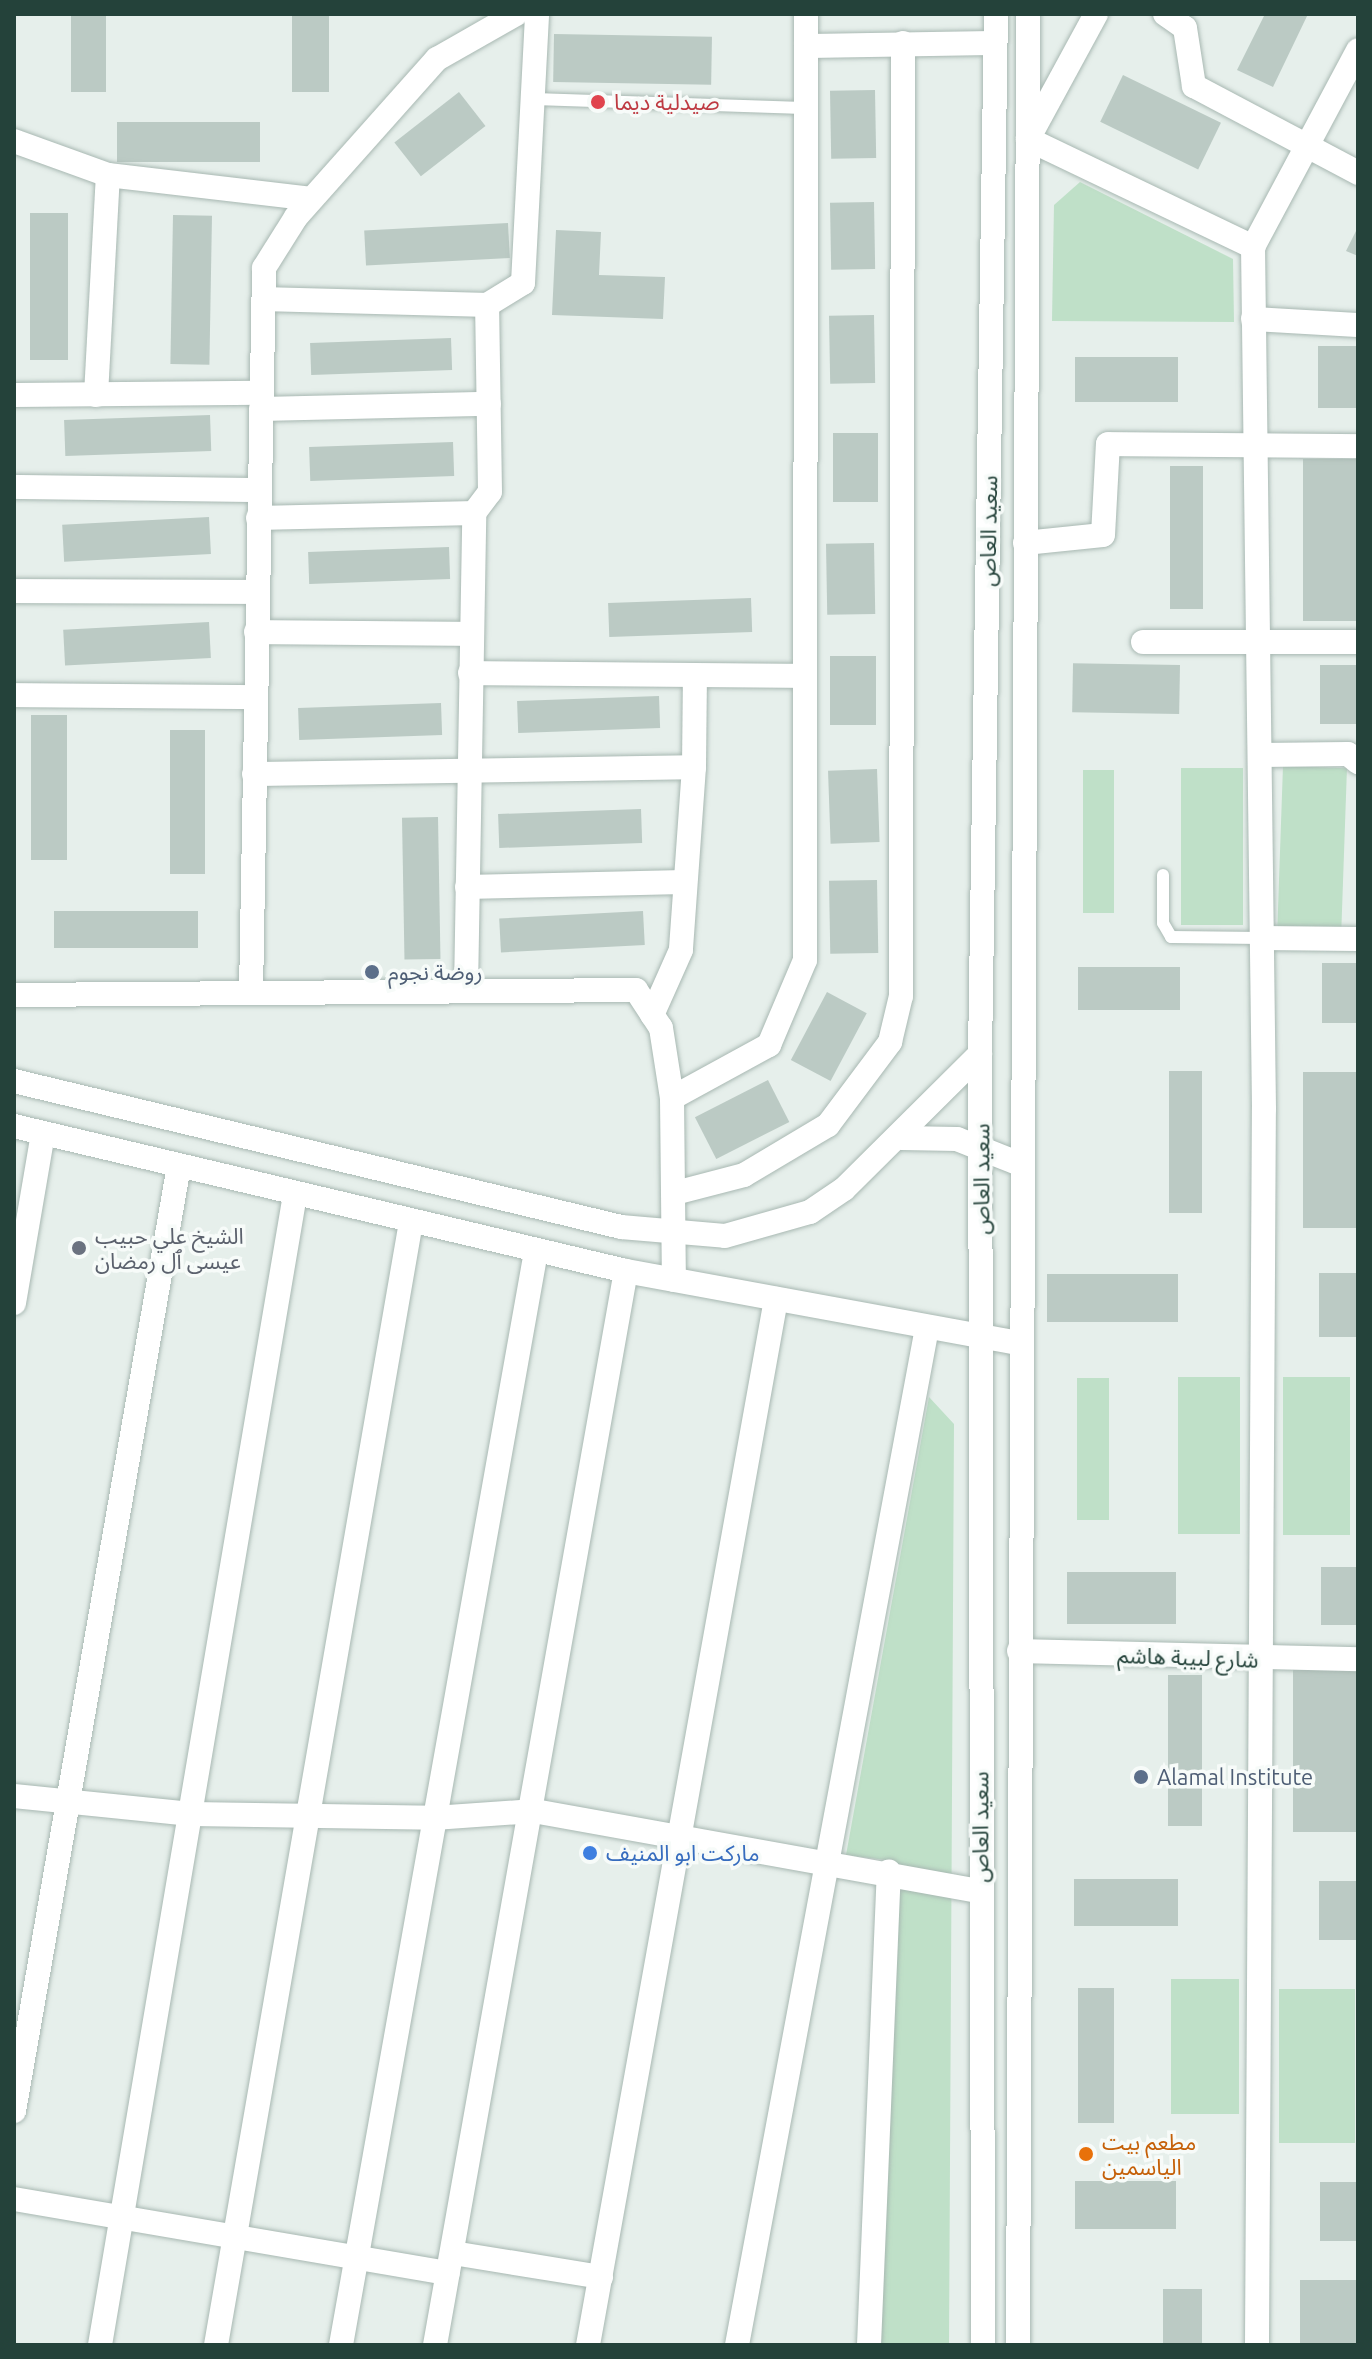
<!DOCTYPE html>
<html>
<head>
<meta charset="utf-8">
<style>
  body { margin:0 }
  #map { position:relative; width:1372px; height:2359px; overflow:hidden; background:#e6efeb; font-family:Ubuntu,"Noto Sans Arabic",sans-serif }
  div>[style] { position:absolute }
  .green>* { inset:0; background:#bfe0c8; transform-origin:0 0 }
  .building>* { inset:0; background:#bbcac4; transform-origin:0 0 }
  .roads { filter:drop-shadow(0 0 2px #a8b8b2) drop-shadow(0 0 2px #a8b8b2) }
  .lane>* { height:12px; margin:-6px; padding:0 6px; transform-origin:6px; border-radius:6px; background:#fff }
  .street>* { height:24px; margin:-12px; padding:0 12px; transform-origin:12px; border-radius:12px; background:#fff }
  .secondary>* { height:24px; margin:-12px; padding:0 12px; transform-origin:12px; border-radius:12px; background:#fff }
  .dots>* { width:22px; height:22px; translate:-50% -50%; box-sizing:border-box; border:4px solid #f7fbf9; border-radius:50% }
  span { translate:-50% -50%; white-space:nowrap; text-align:center; line-height:1.15; -webkit-text-stroke:7px #f7fbf9; paint-order:stroke }
  .health-label { font-size:22px; color:#be3a42 }
  .left { translate:0 -50%; text-align:left }
  .street-label { font-size:22px; color:#24423a }
  .service-label { font-size:22px; color:#4e5e75 }
  .worship-label { font-size:22px; color:#5b616d }
  .shop-label { font-size:22px; color:#366cbe }
  .food-label { font-size:22px; color:#c56008 }
  .frame { position:absolute; inset:0; border:16px solid #24423a; pointer-events:none }
</style>
</head>
<body>
<div id="map">
  <div class="green">
    <i style="clip-path:polygon(1080px 182px,1233px 259px,1234px 322px,1052px 321px,1054px 205px)"></i>
    <i style="left:1283px;top:766px;width:64px;height:161px;rotate:2deg"></i>
    <i style="left:1181px;top:768px;width:62px;height:157px"></i>
    <i style="left:1083px;top:770px;width:31px;height:143px"></i>
    <i style="left:1240px;top:1377px;width:157px;height:62px;rotate:90deg"></i>
    <i style="left:1350px;top:1377px;width:158px;height:67px;rotate:90deg"></i>
    <i style="left:1109px;top:1378px;width:142px;height:32px;rotate:90deg"></i>
    <i style="clip-path:polygon(929px 1397px,954px 1424px,949px 2345px,878px 2345px,894px 1861px,846px 1855px)"></i>
    <i style="left:1239px;top:1979px;width:135px;height:68px;rotate:90deg"></i>
    <i style="left:1279px;top:1989px;width:76px;height:154px"></i>
  </div>
  <div class="building">
    <i style="left:71px;top:14px;width:35px;height:78px"></i>
    <i style="left:292px;top:14px;width:37px;height:78px"></i>
    <i style="clip-path:polygon(1265px 14px,1308px 14px,1273px 87px,1237px 70px)"></i>
    <i style="left:554px;top:34px;width:158px;height:48px;rotate:1deg"></i>
    <i style="left:1123px;top:75px;width:109px;height:52px;rotate:26deg"></i>
    <i style="left:875px;top:90px;width:68px;height:45px;rotate:89deg"></i>
    <i style="left:459px;top:92px;width:43px;height:82px;rotate:52deg"></i>
    <i style="left:117px;top:122px;width:143px;height:40px"></i>
    <i style="left:874px;top:202px;width:67px;height:44px;rotate:89deg"></i>
    <i style="left:30px;top:213px;width:38px;height:147px"></i>
    <i style="left:173px;top:215px;width:39px;height:149px;rotate:1deg"></i>
    <i style="left:508px;top:223px;width:35px;height:144px;rotate:87deg"></i>
    <i style="clip-path:polygon(1358px 227px,1358px 256px,1346px 251px)"></i>
    <i style="clip-path:polygon(556px 230px,601px 232px,599px 275px,665px 277px,663px 319px,552px 315px)"></i>
    <i style="left:874px;top:315px;width:68px;height:45px;rotate:89deg"></i>
    <i style="left:451px;top:338px;width:32px;height:141px;rotate:88deg"></i>
    <i style="left:1318px;top:346px;width:40px;height:62px"></i>
    <i style="left:1075px;top:357px;width:103px;height:45px"></i>
    <i style="left:210px;top:415px;width:36px;height:146px;rotate:88deg"></i>
    <i style="left:878px;top:433px;width:69px;height:45px;rotate:90deg"></i>
    <i style="left:453px;top:442px;width:34px;height:144px;rotate:88deg"></i>
    <i style="left:1303px;top:459px;width:55px;height:162px"></i>
    <i style="left:1170px;top:466px;width:33px;height:143px"></i>
    <i style="left:209px;top:517px;width:37px;height:147px;rotate:87deg"></i>
    <i style="left:874px;top:543px;width:71px;height:48px;rotate:89deg"></i>
    <i style="left:449px;top:547px;width:32px;height:141px;rotate:88deg"></i>
    <i style="left:751px;top:598px;width:34px;height:143px;rotate:88deg"></i>
    <i style="left:209px;top:622px;width:36px;height:146px;rotate:87deg"></i>
    <i style="left:876px;top:656px;width:69px;height:46px;rotate:90deg"></i>
    <i style="left:1180px;top:665px;width:49px;height:107px;rotate:91deg"></i>
    <i style="left:1320px;top:665px;width:38px;height:59px"></i>
    <i style="left:659px;top:696px;width:32px;height:142px;rotate:88deg"></i>
    <i style="left:441px;top:703px;width:32px;height:143px;rotate:88deg"></i>
    <i style="left:31px;top:715px;width:36px;height:145px"></i>
    <i style="left:170px;top:730px;width:35px;height:144px"></i>
    <i style="left:877px;top:769px;width:73px;height:49px;rotate:88deg"></i>
    <i style="left:641px;top:809px;width:34px;height:143px;rotate:88deg"></i>
    <i style="left:438px;top:817px;width:142px;height:36px;rotate:89deg"></i>
    <i style="left:877px;top:880px;width:73px;height:48px;rotate:89deg"></i>
    <i style="left:198px;top:911px;width:37px;height:144px;rotate:90deg"></i>
    <i style="left:643px;top:911px;width:34px;height:144px;rotate:87deg"></i>
    <i style="left:1322px;top:963px;width:36px;height:60px"></i>
    <i style="left:1180px;top:967px;width:43px;height:102px;rotate:90deg"></i>
    <i style="left:827px;top:992px;width:45px;height:77px;rotate:28deg"></i>
    <i style="left:1202px;top:1071px;width:142px;height:33px;rotate:90deg"></i>
    <i style="left:1358px;top:1072px;width:156px;height:55px;rotate:90deg"></i>
    <i style="left:768px;top:1080px;width:47px;height:82px;rotate:63deg"></i>
    <i style="left:1319px;top:1273px;width:39px;height:64px"></i>
    <i style="left:1178px;top:1274px;width:48px;height:131px;rotate:90deg"></i>
    <i style="left:1321px;top:1567px;width:37px;height:58px"></i>
    <i style="left:1176px;top:1572px;width:52px;height:109px;rotate:90deg"></i>
    <i style="left:1293px;top:1669px;width:63px;height:163px"></i>
    <i style="left:1168px;top:1675px;width:34px;height:151px"></i>
    <i style="left:1074px;top:1879px;width:104px;height:47px"></i>
    <i style="left:1319px;top:1881px;width:39px;height:59px"></i>
    <i style="left:1078px;top:1988px;width:36px;height:135px"></i>
    <i style="left:1176px;top:2181px;width:48px;height:101px;rotate:90deg"></i>
    <i style="left:1320px;top:2182px;width:38px;height:59px"></i>
    <i style="left:1300px;top:2280px;width:57px;height:65px"></i>
    <i style="left:1163px;top:2289px;width:39px;height:56px"></i>
  </div>
  <div class="roads">
    <div class="lane">
      <i style="left:533px;top:99px;width:272px;rotate:1.9deg"></i>
      <i style="left:1163px;top:875px;width:48px;rotate:90deg"></i>
      <i style="left:1163px;top:923px;width:16px;rotate:60deg"></i>
      <i style="left:1171px;top:937px;width:91px;rotate:0.6deg"></i>
    </div>
    <div class="street">
      <i style="left:1096px;top:14px;width:142px;rotate:118.5deg"></i>
      <i style="left:1028px;top:139px;width:250px;rotate:25.6deg"></i>
      <i style="left:1165px;top:14px;width:24px;rotate:35deg"></i>
      <i style="left:1185px;top:28px;width:59px;rotate:81.2deg"></i>
      <i style="left:1194px;top:86px;width:186px;rotate:27.9deg"></i>
      <i style="left:806px;top:46px;width:189px;rotate:-0.9deg"></i>
      <i style="left:14px;top:141px;width:100px;rotate:19.9deg"></i>
      <i style="left:108px;top:175px;width:205px;rotate:6.7deg"></i>
      <i style="left:264px;top:299px;width:223px;rotate:1.5deg"></i>
      <i style="left:1253px;top:319px;width:105px;rotate:3.3deg"></i>
      <i style="left:14px;top:395px;width:247px;rotate:-0.5deg"></i>
      <i style="left:96px;top:395px;width:220px;rotate:-86.9deg"></i>
      <i style="left:261px;top:409px;width:228px;rotate:-1.3deg"></i>
      <i style="left:14px;top:487px;width:244px;rotate:0.7deg"></i>
      <i style="left:258px;top:518px;width:216px;rotate:-1.3deg"></i>
      <i style="left:1025px;top:543px;width:78px;rotate:-5.9deg"></i>
      <i style="left:1103px;top:535px;width:91px;rotate:-86.9deg"></i>
      <i style="left:1108px;top:444px;width:250px;rotate:0.5deg"></i>
      <i style="left:14px;top:591px;width:243px;rotate:0.2deg"></i>
      <i style="left:256px;top:632px;width:215px;rotate:0.5deg"></i>
      <i style="left:1143px;top:642px;width:215px"></i>
      <i style="left:470px;top:673px;width:333px;rotate:0.5deg"></i>
      <i style="left:14px;top:695px;width:241px;rotate:0.5deg"></i>
      <i style="left:1260px;top:755px;width:88px;rotate:-0.7deg"></i>
      <i style="left:1348px;top:754px;width:13px;rotate:39deg"></i>
      <i style="left:694px;top:767px;width:92px;rotate:-89.4deg"></i>
      <i style="left:254px;top:774px;width:440px;rotate:-0.9deg"></i>
      <i style="left:694px;top:767px;width:183px;rotate:94.1deg"></i>
      <i style="left:681px;top:950px;width:71px;rotate:114deg"></i>
      <i style="left:467px;top:887px;width:216px;rotate:-1.3deg"></i>
      <i style="left:1262px;top:938px;width:96px;rotate:0.6deg"></i>
      <i style="left:466px;top:990px;width:477px;rotate:-89deg"></i>
      <i style="left:474px;top:513px;width:26px;rotate:-53deg"></i>
      <i style="left:490px;top:492px;width:187px;rotate:-90.9deg"></i>
      <i style="left:487px;top:305px;width:42px;rotate:-31.4deg"></i>
      <i style="left:523px;top:283px;width:269px;rotate:-87deg"></i>
      <i style="left:251px;top:993px;width:725px;rotate:-88.97deg"></i>
      <i style="left:264px;top:268px;width:60px;rotate:-57.9deg"></i>
      <i style="left:296px;top:217px;width:212px;rotate:-48.3deg"></i>
      <i style="left:437px;top:59px;width:91px;rotate:-29.7deg"></i>
      <i style="left:14px;top:995px;width:622px;rotate:-0.46deg"></i>
      <i style="left:636px;top:990px;width:45px;rotate:56.7deg"></i>
      <i style="left:661px;top:1028px;width:71px;rotate:81.1deg"></i>
      <i style="left:672px;top:1098px;width:182px;rotate:89.4deg"></i>
      <i style="left:672px;top:1098px;width:111px;rotate:-28.7deg"></i>
      <i style="left:769px;top:1045px;width:92px;rotate:-67deg"></i>
      <i style="left:805px;top:960px;width:946px;rotate:-89.94deg"></i>
      <i style="left:675px;top:1193px;width:71px;rotate:-14.6deg"></i>
      <i style="left:744px;top:1175px;width:98px;rotate:-30.8deg"></i>
      <i style="left:828px;top:1125px;width:104px;rotate:-53.2deg"></i>
      <i style="left:890px;top:1042px;width:47px;rotate:-76.6deg"></i>
      <i style="left:901px;top:996px;width:953px;rotate:-89.88deg"></i>
      <i style="left:14px;top:1303px;width:172px;rotate:-80.3deg"></i>
      <i style="left:1019px;top:1651px;width:339px;rotate:1.4deg"></i>
      <i style="left:14px;top:1796px;width:178px;rotate:5.8deg"></i>
      <i style="left:191px;top:1814px;width:243px;rotate:0.9deg"></i>
      <i style="left:434px;top:1818px;width:100px;rotate:-4deg"></i>
      <i style="left:534px;top:1811px;width:453px;rotate:10.2deg"></i>
      <i style="left:14px;top:2111px;width:959px;rotate:-80.1deg"></i>
      <i style="left:14px;top:2199px;width:440px;rotate:9.7deg"></i>
      <i style="left:453px;top:2253px;width:150px;rotate:9.2deg"></i>
      <i style="left:100px;top:2345px;width:1167px;rotate:-80.38deg"></i>
      <i style="left:216px;top:2345px;width:1140px;rotate:-80.15deg"></i>
      <i style="left:341px;top:2345px;width:1111px;rotate:-79.89deg"></i>
      <i style="left:435px;top:2345px;width:1091px;rotate:-79.92deg"></i>
      <i style="left:588px;top:2345px;width:1063px;rotate:-79.81deg"></i>
      <i style="left:737px;top:2345px;width:1035px;rotate:-79.42deg"></i>
      <i style="left:869px;top:2345px;width:474px;rotate:-87.6deg"></i>
      <i style="left:1257px;top:2345px;width:1236px;rotate:-89.68deg"></i>
      <i style="left:1264px;top:1109px;width:862px;rotate:-90.73deg"></i>
      <i style="left:1253px;top:247px;width:223px;rotate:-61.9deg"></i>
    </div>
    <div class="secondary">
      <i style="left:14px;top:1081px;width:624px;rotate:13.52deg"></i>
      <i style="left:621px;top:1227px;width:104px;rotate:4.9deg"></i>
      <i style="left:725px;top:1236px;width:88px;rotate:-15.8deg"></i>
      <i style="left:810px;top:1212px;width:41px;rotate:-34.1deg"></i>
      <i style="left:844px;top:1189px;width:192px;rotate:-44.8deg"></i>
      <i style="left:14px;top:1126px;width:629px;rotate:13.33deg"></i>
      <i style="left:626px;top:1271px;width:400px;rotate:10.4deg"></i>
      <i style="left:902px;top:1138px;width:55px;rotate:1deg"></i>
      <i style="left:957px;top:1139px;width:68px;rotate:21.6deg"></i>
      <i style="left:983px;top:2345px;width:1291px;rotate:-90.13deg"></i>
      <i style="left:980px;top:1054px;width:1040px;rotate:-89.12deg"></i>
      <i style="left:1018px;top:2345px;width:2331px;rotate:-89.75deg"></i>
    </div>
  </div>
  <div class="dots">
    <i style="left:598px;top:102px;background:#e0444e"></i>
    <i style="left:372px;top:972px;background:#5c6f8a"></i>
    <i style="left:79px;top:1248px;background:#6b7280"></i>
    <i style="left:1141px;top:1777px;background:#5c6f8a"></i>
    <i style="left:590px;top:1853px;background:#3f7fe0"></i>
    <i style="left:1086px;top:2154px;background:#e8710a"></i>
  </div>
  <div class="health-label">
    <span class="left" style="left:614px;top:102px">صيدلية ديما</span>
  </div>
  <div class="street-label">
    <span style="left:988px;top:531px;rotate:-89deg">سعيد العاص</span>
    <span style="left:981px;top:1179px;rotate:-90deg">سعيد العاص</span>
    <span style="left:1188px;top:1657px;rotate:2deg">شارع لبيبة هاشم</span>
    <span style="left:980px;top:1827px;rotate:-90deg">سعيد العاص</span>
  </div>
  <div class="service-label">
    <span class="left" style="left:388px;top:972px">روضة نجوم</span>
    <span class="left" style="left:1157px;top:1777px">Alamal Institute</span>
  </div>
  <div class="worship-label">
    <span class="left" style="left:95px;top:1248px">الشيخ علي حبيب<br>عيسى ٱل رمضان</span>
  </div>
  <div class="shop-label">
    <span class="left" style="left:606px;top:1853px">ماركت ابو المنيف</span>
  </div>
  <div class="food-label">
    <span class="left" style="left:1102px;top:2154px">مطعم بيت<br>الياسمين</span>
  </div>
  <div class="frame"></div>
</div>
</body>
</html>
